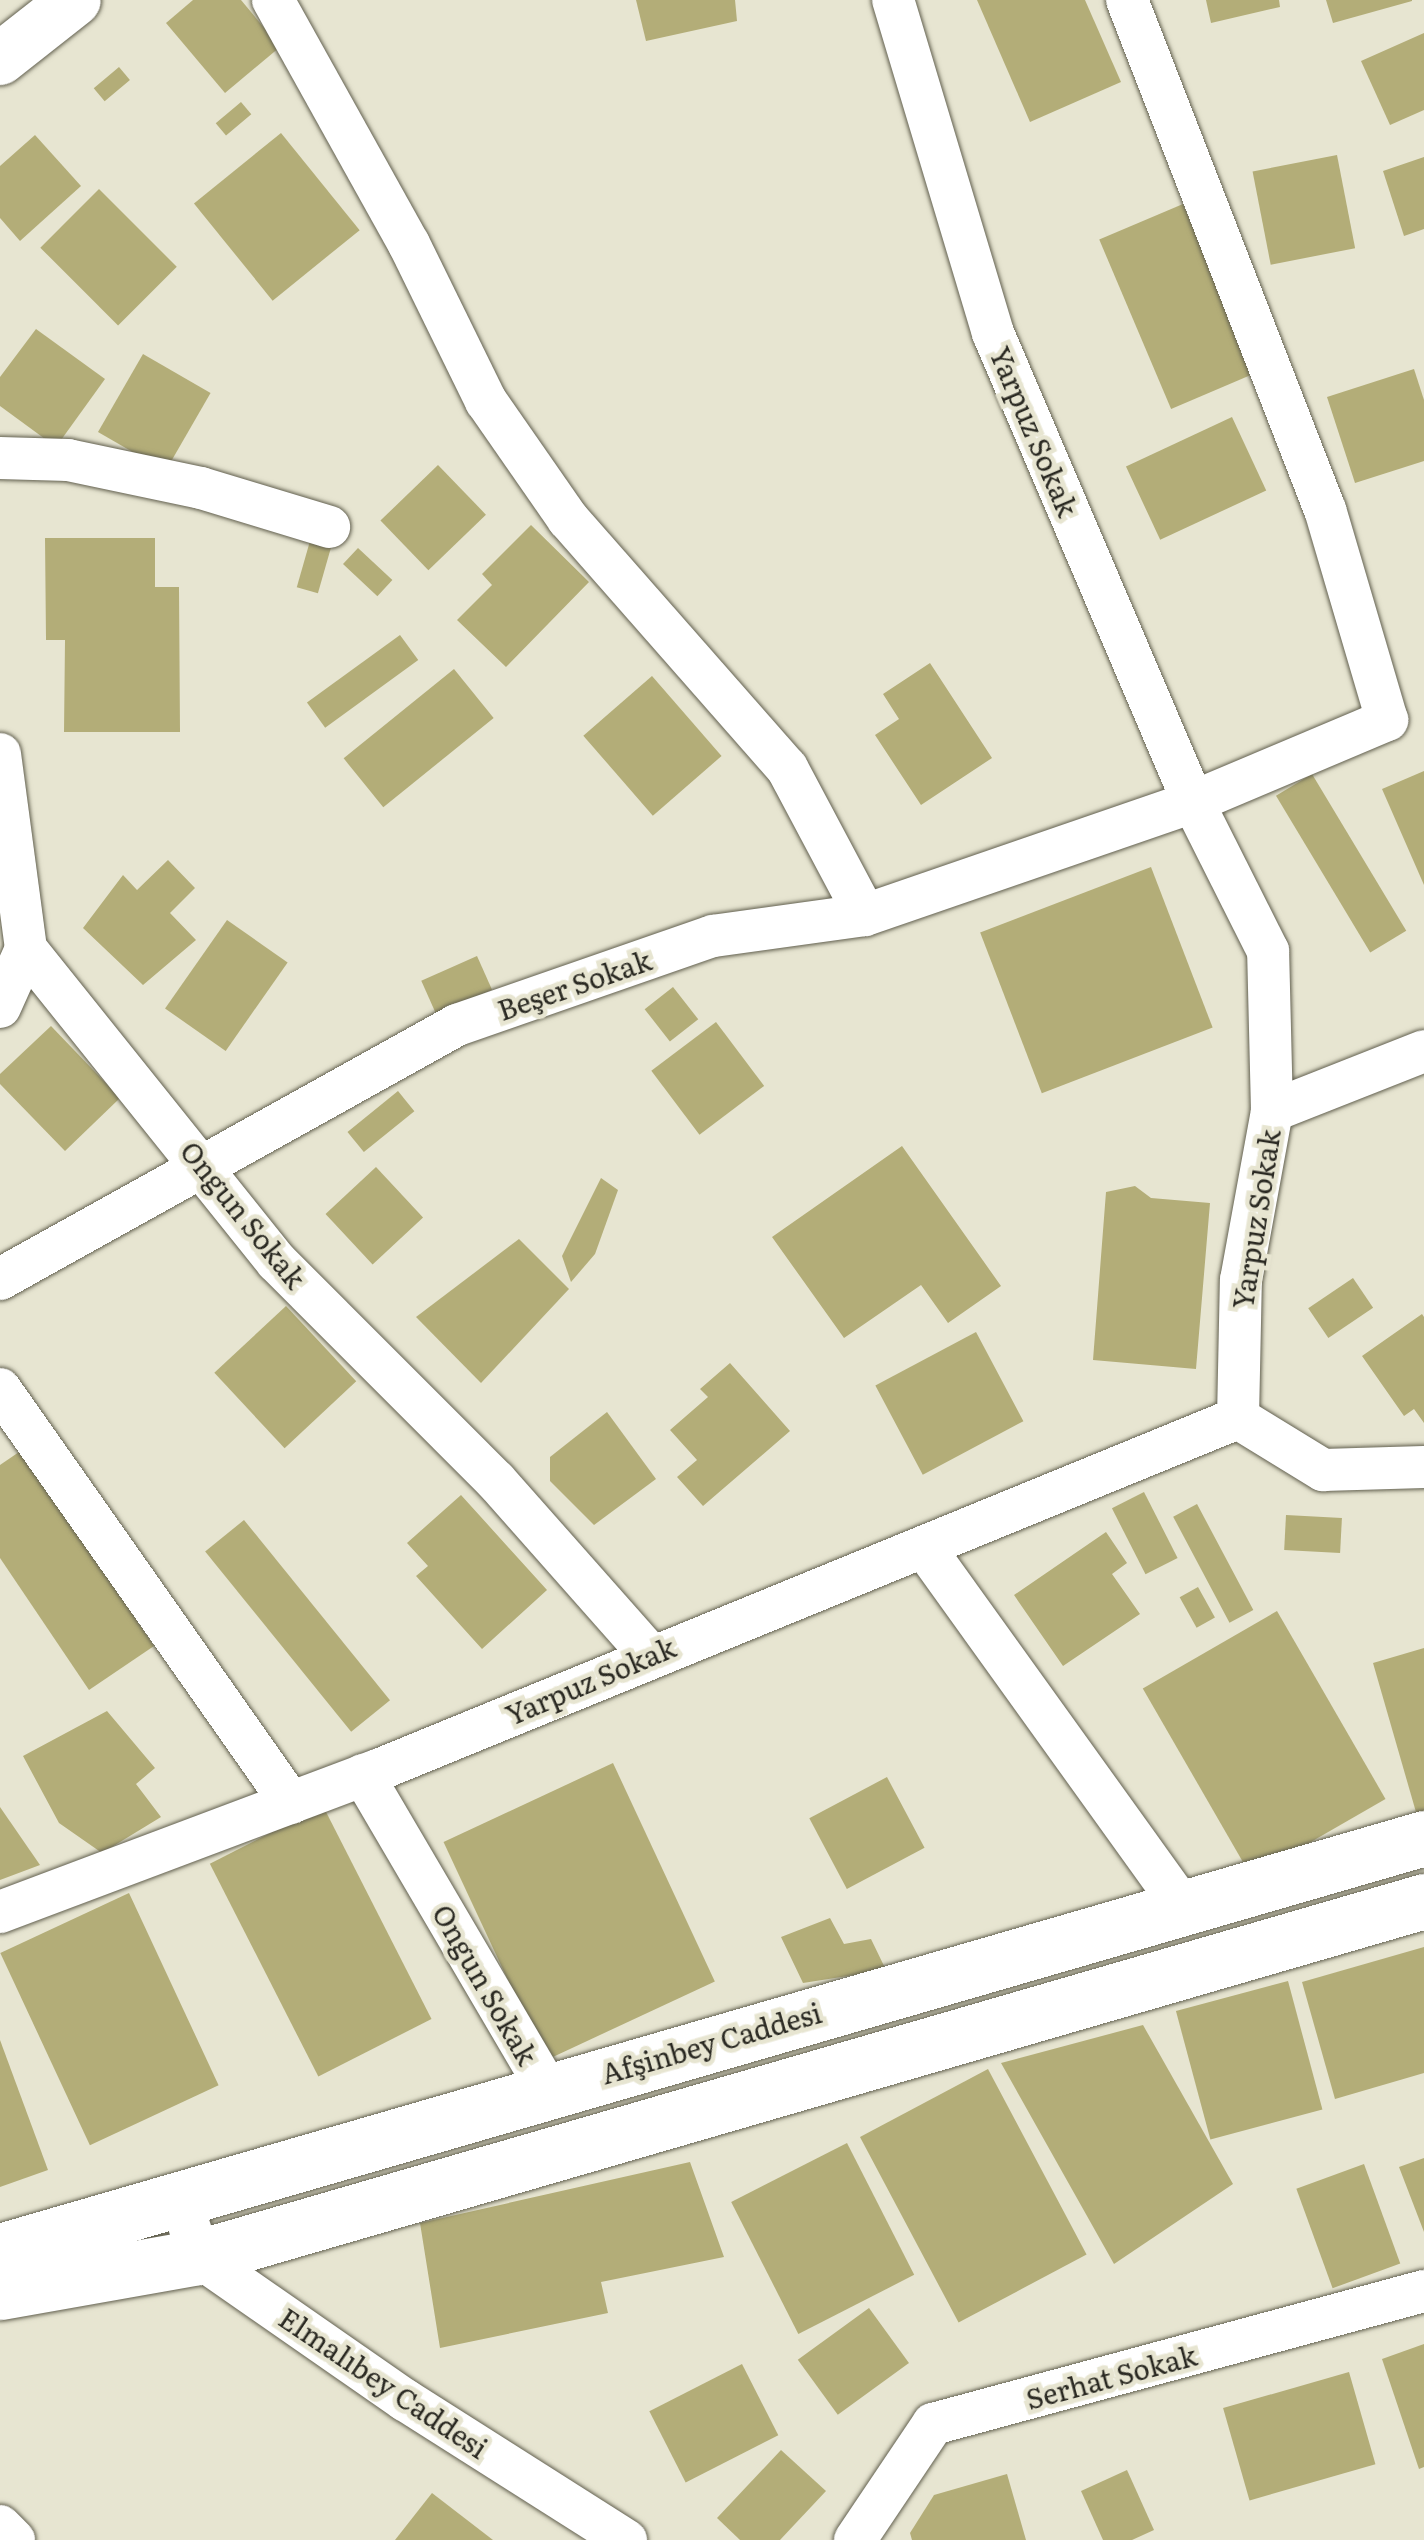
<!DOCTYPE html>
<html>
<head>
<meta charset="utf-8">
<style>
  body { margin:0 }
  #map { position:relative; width:1424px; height:2540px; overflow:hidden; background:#e7e5d1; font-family:Literata,serif }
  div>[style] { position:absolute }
  .building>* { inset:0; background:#b3ad78; transform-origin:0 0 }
  .roads { filter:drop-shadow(0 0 2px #62604f) drop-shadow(0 0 2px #62604f) }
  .minor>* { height:42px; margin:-21px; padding:0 21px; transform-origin:21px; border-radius:21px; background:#fff }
  .tertiary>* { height:52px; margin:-26px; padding:0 26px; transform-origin:26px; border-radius:26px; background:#fff }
  .secondary>* { height:55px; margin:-27.5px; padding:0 27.5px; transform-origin:27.5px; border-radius:27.5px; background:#fff }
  span { translate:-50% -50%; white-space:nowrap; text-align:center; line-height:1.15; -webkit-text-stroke:9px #e7e5d1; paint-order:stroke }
  .street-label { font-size:28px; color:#2a2922 }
</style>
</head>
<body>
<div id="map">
  <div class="building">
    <i style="clip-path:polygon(193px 0,241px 0,280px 47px,225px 93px,166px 23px)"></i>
    <i style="clip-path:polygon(636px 0,735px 0,737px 21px,646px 41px)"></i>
    <i style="clip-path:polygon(977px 0,1085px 0,1121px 82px,1030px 122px)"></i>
    <i style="clip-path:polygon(1206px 0,1279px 0,1280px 7px,1211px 23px)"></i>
    <i style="clip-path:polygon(1326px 0,1412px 0,1412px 1px,1333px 23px)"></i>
    <i style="clip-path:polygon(1424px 33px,1424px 110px,1390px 125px,1361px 61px)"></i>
    <i style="left:119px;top:67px;width:17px;height:33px;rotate:50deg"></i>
    <i style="left:241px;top:102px;width:16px;height:33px;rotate:50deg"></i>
    <i style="left:281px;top:133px;width:125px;height:112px;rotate:51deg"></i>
    <i style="clip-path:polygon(35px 135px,81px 186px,20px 241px,0 218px,0 166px)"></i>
    <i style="left:1337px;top:155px;width:95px;height:86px;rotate:79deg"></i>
    <i style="clip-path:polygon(1424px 157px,1424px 229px,1404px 236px,1383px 171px)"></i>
    <i style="left:99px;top:189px;width:110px;height:83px;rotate:45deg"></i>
    <i style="left:1183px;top:204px;width:184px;height:91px;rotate:67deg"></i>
    <i style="clip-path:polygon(36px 329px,105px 379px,56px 447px,0 406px,0 377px)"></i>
    <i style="left:143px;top:354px;width:78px;height:90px;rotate:30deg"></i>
    <i style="clip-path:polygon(1414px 369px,1424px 400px,1424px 461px,1355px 483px,1327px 397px)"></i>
    <i style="left:1232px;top:417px;width:81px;height:117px;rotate:65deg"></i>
    <i style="left:438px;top:465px;width:69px;height:80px;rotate:46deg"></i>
    <i style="clip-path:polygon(531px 525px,589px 582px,506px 667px,457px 620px,492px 585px,482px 574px)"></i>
    <i style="clip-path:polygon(45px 538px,155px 538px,155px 587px,179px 587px,180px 732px,64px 732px,65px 640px,46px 640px)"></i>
    <i style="left:310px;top:541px;width:22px;height:48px;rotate:16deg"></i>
    <i style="left:358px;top:548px;width:47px;height:22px;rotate:43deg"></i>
    <i style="left:400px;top:635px;width:31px;height:115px;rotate:54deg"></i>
    <i style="clip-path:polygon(930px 663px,992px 758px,921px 805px,875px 735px,899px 719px,883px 694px)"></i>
    <i style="left:454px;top:669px;width:63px;height:142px;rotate:51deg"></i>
    <i style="left:652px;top:676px;width:106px;height:91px;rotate:49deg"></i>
    <i style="clip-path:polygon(1424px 771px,1424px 885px,1382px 789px)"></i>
    <i style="left:1312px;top:774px;width:183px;height:42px;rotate:59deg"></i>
    <i style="clip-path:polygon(168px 860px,195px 888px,170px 913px,196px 940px,143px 985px,83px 928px,123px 875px,137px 890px)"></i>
    <i style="left:1151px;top:867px;width:172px;height:183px;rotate:69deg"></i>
    <i style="left:227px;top:920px;width:74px;height:108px;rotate:35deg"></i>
    <i style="left:477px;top:956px;width:37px;height:61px;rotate:66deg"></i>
    <i style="left:673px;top:987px;width:41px;height:36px;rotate:52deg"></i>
    <i style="left:716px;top:1022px;width:80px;height:81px;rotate:53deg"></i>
    <i style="clip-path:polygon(51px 1026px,120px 1098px,65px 1151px,0 1084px,0 1074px)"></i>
    <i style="left:398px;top:1091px;width:26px;height:65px;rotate:51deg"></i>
    <i style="clip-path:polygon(902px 1146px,1001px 1286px,948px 1323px,921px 1285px,844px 1338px,772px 1237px)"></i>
    <i style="left:376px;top:1167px;width:69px;height:69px;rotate:47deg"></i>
    <i style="clip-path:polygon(601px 1178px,618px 1190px,595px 1254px,571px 1282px,562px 1256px)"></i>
    <i style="clip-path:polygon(1135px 1186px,1151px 1198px,1210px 1203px,1196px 1369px,1093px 1360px,1106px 1192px)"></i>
    <i style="clip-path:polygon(519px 1239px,569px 1289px,481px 1383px,416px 1317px)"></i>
    <i style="left:1353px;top:1278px;width:36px;height:54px;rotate:56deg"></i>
    <i style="left:286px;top:1306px;width:103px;height:98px;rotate:47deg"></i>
    <i style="clip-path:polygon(1422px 1314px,1424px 1317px,1424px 1423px,1414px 1409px,1404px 1416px,1362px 1356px)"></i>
    <i style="left:976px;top:1332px;width:101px;height:114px;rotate:62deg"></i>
    <i style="clip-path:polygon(730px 1363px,790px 1431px,703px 1506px,677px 1477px,697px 1460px,670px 1430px,708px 1397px,700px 1389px)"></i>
    <i style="clip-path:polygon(607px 1412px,656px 1479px,594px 1525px,550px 1481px,550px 1457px)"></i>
    <i style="clip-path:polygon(22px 1450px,154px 1646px,89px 1690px,0 1558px,0 1465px)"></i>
    <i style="left:1144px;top:1492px;width:74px;height:36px;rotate:63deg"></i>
    <i style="clip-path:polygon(461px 1495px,547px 1590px,482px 1649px,416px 1576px,428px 1566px,407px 1543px)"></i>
    <i style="left:1197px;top:1504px;width:120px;height:27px;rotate:62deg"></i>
    <i style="left:1286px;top:1515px;width:56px;height:35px;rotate:3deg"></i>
    <i style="left:244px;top:1520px;width:232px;height:50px;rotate:51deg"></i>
    <i style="clip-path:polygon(1106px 1532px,1127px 1563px,1112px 1574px,1140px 1614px,1063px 1666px,1014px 1595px)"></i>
    <i style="left:1198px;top:1587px;width:35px;height:21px;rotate:61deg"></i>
    <i style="left:1277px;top:1611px;width:217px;height:155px;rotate:60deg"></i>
    <i style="clip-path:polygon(1424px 1648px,1424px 1825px,1420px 1826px,1373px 1663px)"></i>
    <i style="clip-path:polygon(107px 1711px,155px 1768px,136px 1784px,161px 1817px,102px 1853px,59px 1823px,23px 1756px)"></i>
    <i style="left:613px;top:1763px;width:241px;height:187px;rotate:65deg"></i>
    <i style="left:887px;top:1777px;width:80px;height:88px;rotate:62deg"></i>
    <i style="left:323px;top:1806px;width:239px;height:127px;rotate:63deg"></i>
    <i style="clip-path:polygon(0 1807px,40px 1865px,0 1880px)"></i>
    <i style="left:129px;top:1893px;width:212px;height:142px;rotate:65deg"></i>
    <i style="clip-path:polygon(830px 1918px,844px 1944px,871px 1939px,886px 1970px,803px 1983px,781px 1937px)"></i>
    <i style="clip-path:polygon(1424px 1947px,1424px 2073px,1335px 2099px,1302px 1982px)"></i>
    <i style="left:1288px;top:1981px;width:133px;height:116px;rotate:75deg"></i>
    <i style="clip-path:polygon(1143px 2025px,1233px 2184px,1114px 2264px,1001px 2063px)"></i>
    <i style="clip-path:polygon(0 2040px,48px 2170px,0 2187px)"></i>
    <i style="left:988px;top:2069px;width:210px;height:145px;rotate:62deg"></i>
    <i style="left:847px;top:2143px;width:148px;height:130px;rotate:63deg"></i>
    <i style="clip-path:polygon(1424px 2158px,1424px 2232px,1399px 2167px)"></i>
    <i style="clip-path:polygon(690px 2162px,724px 2257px,601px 2282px,608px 2313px,440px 2348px,420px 2223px)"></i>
    <i style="left:1364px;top:2164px;width:106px;height:72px;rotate:70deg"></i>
    <i style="left:869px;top:2308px;width:68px;height:88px;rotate:54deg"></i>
    <i style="clip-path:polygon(1424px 2344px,1424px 2467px,1419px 2469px,1382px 2359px)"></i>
    <i style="left:742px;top:2364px;width:80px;height:104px;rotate:63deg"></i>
    <i style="left:1349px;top:2372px;width:96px;height:131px;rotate:74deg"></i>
    <i style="clip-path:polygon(781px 2450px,826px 2491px,780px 2540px,740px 2540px,717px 2518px)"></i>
    <i style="clip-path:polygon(1127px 2470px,1154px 2530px,1132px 2540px,1103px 2540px,1081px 2491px)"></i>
    <i style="clip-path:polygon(1007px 2474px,1026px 2540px,912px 2540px,910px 2533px,934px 2495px)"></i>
    <i style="clip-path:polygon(432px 2493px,493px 2540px,395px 2540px)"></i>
  </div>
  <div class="roads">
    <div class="minor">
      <i style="left:273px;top:0;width:279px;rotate:60.9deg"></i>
      <i style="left:409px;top:244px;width:175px;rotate:63.9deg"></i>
      <i style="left:486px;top:401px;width:144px;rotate:55.2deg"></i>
      <i style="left:568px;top:519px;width:332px;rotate:48.7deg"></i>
      <i style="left:787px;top:768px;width:166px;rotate:62deg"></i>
      <i style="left:0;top:458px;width:68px;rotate:1.7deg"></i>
      <i style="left:68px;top:460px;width:136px;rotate:11.9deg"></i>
      <i style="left:201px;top:488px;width:134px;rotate:16.9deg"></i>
      <i style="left:0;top:754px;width:197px;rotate:82.4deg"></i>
      <i style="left:26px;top:949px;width:401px;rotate:51.3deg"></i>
      <i style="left:277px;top:1262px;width:310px;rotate:45deg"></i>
      <i style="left:496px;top:1481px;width:231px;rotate:48.5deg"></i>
      <i style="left:0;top:1007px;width:64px;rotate:-65.9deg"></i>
      <i style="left:1272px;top:1111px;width:163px;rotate:-21.5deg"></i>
      <i style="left:0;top:1279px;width:523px;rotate:-29.07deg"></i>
      <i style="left:457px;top:1025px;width:271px;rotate:-19.2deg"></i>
      <i style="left:713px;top:936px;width:153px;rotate:-7.9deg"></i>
      <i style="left:865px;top:915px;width:347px;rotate:-19deg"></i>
      <i style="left:1193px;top:802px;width:211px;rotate:-22.9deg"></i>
      <i style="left:1387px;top:720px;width:219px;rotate:-106.4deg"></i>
      <i style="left:1325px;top:510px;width:547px;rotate:-111.22deg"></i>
      <i style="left:0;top:1389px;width:506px;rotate:54.9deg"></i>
      <i style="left:1238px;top:1418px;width:100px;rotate:31.5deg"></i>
      <i style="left:1323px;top:1470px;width:101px;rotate:-1.7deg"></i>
      <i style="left:924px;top:1547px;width:442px;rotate:54.3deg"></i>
      <i style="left:363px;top:1775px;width:365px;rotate:59.6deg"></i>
      <i style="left:0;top:1912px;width:404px;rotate:-20.6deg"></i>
      <i style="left:378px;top:1770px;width:929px;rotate:-22.26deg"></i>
      <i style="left:1238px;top:1418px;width:138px;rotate:-88.8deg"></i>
      <i style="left:1241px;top:1280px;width:172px;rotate:-79.6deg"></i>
      <i style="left:1272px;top:1111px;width:160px;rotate:-91.4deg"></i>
      <i style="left:1268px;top:951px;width:167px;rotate:-116.7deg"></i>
      <i style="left:1193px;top:802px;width:510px;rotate:-113.1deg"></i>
      <i style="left:993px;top:333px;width:348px;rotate:-106.7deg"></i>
      <i style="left:179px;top:2194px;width:66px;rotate:72.4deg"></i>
      <i style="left:199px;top:2257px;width:251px;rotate:34.8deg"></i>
      <i style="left:405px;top:2400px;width:262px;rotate:32.4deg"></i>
      <i style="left:0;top:2526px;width:20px;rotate:45deg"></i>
      <i style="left:855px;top:2540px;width:140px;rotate:-56.1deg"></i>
      <i style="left:933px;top:2424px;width:509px;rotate:-15.16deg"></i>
    </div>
    <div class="tertiary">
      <i style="left:0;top:59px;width:95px;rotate:-38.2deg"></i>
    </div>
    <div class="secondary">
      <i style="left:0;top:2251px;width:1483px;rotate:-16.17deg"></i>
      <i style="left:0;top:2292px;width:202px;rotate:-10deg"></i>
      <i style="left:199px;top:2257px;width:1276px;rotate:-16.2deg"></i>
    </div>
  </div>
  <div class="street-label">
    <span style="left:1035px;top:431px;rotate:67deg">Yarpuz Sokak</span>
    <span style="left:574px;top:984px;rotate:-19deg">Beşer Sokak</span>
    <span style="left:244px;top:1214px;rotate:51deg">Ongun Sokak</span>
    <span style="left:1255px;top:1219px;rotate:-81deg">Yarpuz Sokak</span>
    <span style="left:590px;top:1680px;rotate:-23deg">Yarpuz Sokak</span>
    <span style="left:486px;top:1984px;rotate:60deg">Ongun Sokak</span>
    <span style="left:711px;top:2042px;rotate:-16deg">Afşinbey Caddesi</span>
    <span style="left:1111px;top:2376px;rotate:-15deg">Serhat Sokak</span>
    <span style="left:384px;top:2382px;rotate:34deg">Elmalıbey Caddesi</span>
  </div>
</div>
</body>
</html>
